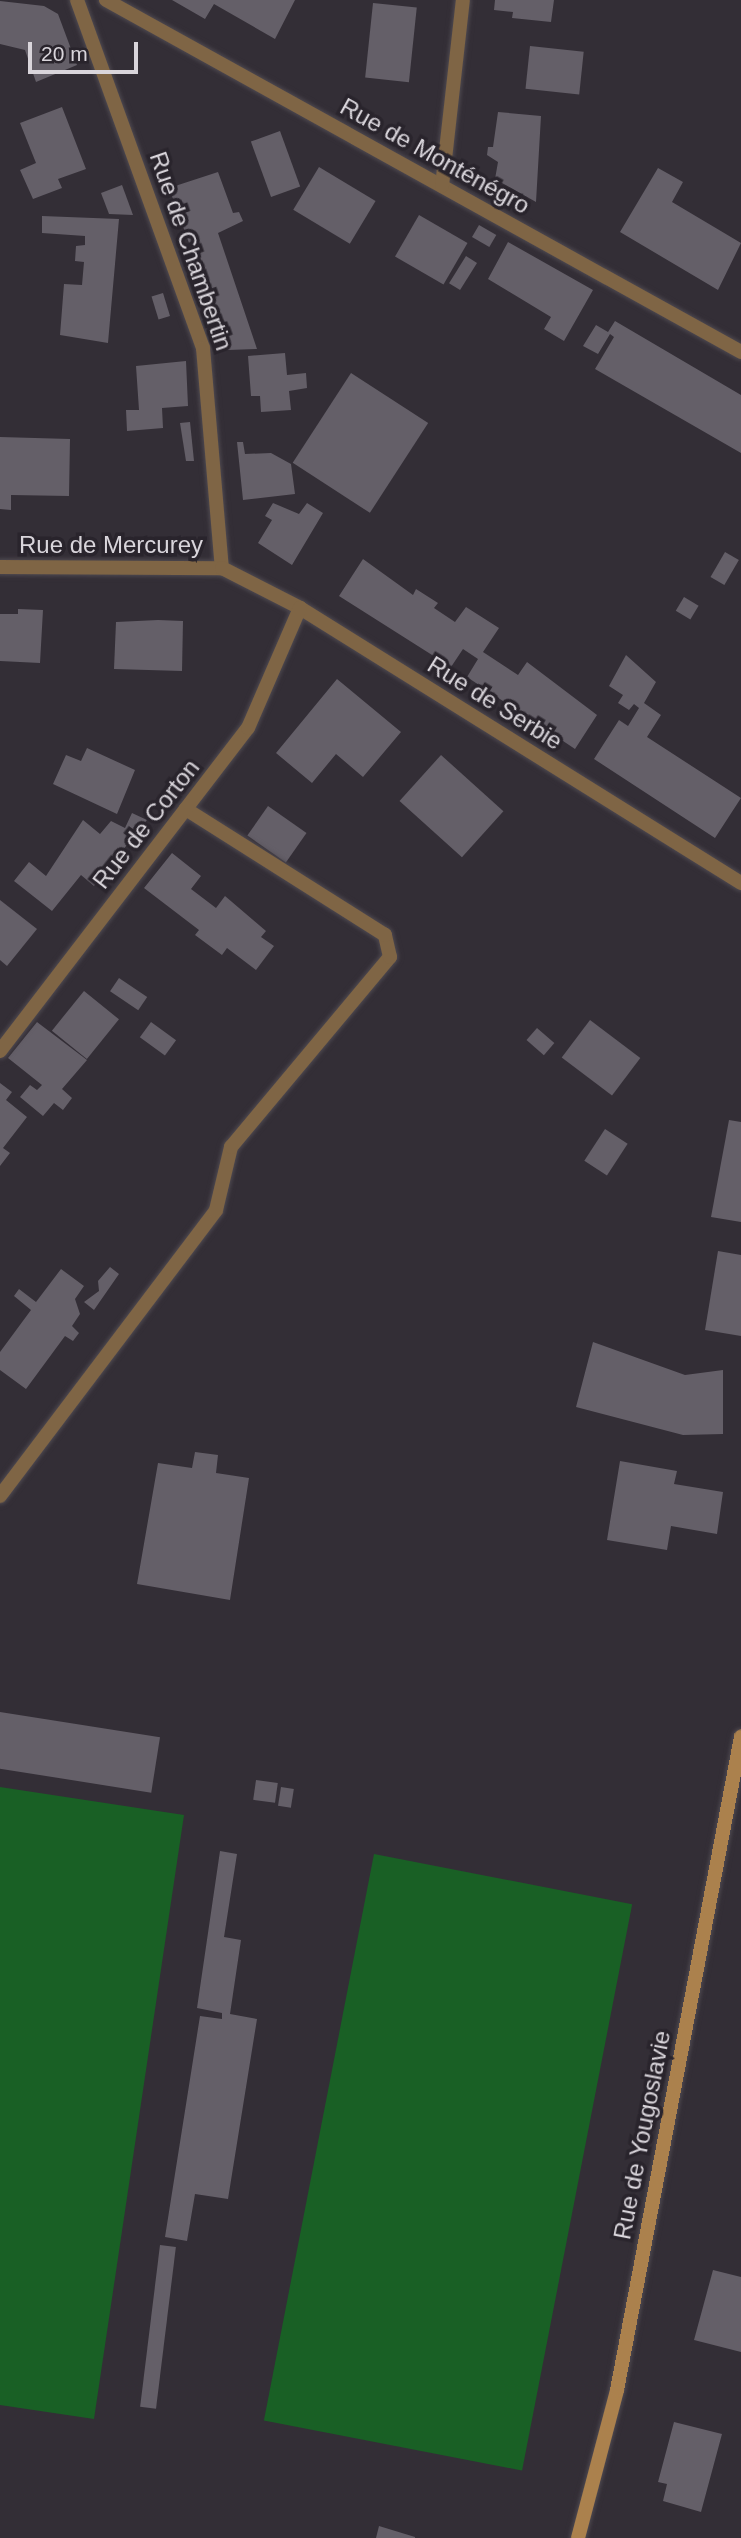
<!DOCTYPE html>
<html>
<head>
<meta charset="utf-8">
<style>
  body { margin:0 }
  #map { position:relative; width:741px; height:2538px; overflow:hidden; background:#332e36; font-family:Arial,sans-serif }
  div>[style] { position:absolute }
  .green>* { inset:0; background:#196025; transform-origin:0 0 }
  .building>* { inset:0; background:#645f68; transform-origin:0 0 }
  .roads { filter:drop-shadow(0 0 2px #4e4950) drop-shadow(0 0 2px #4e4950) }
  .service>* { height:14px; margin:-7px; padding:0 7px; transform-origin:7px; border-radius:7px; background:#7f6545 }
  .minor>* { height:14px; margin:-7px; padding:0 7px; transform-origin:7px; border-radius:7px; background:#7f6545 }
  .secondary>* { height:14px; margin:-7px; padding:0 7px; transform-origin:7px; border-radius:7px; background:#ab814d }
  span { translate:-50% -50%; white-space:nowrap; text-align:center; line-height:1.15; -webkit-text-stroke:7px #29242c; paint-order:stroke }
  .street-label { font-size:24px; color:#d9d5db }
  .scale { position:absolute; left:28px; top:42px; width:110px; height:32px; box-sizing:border-box; border:4px solid #d9d5db; border-top:0; padding-left:9px; font-size:21px; line-height:24px; white-space:nowrap; color:#d9d5db; -webkit-text-stroke:5px #29242c; paint-order:stroke }
</style>
</head>
<body>
<div id="map">
  <div class="green">
    <i style="clip-path:polygon(0 1787px,184px 1815px,94px 2419px,0 2405px)"></i>
    <i style="left:374px;top:1854px;width:263px;height:577px;rotate:11deg"></i>
  </div>
  <div class="building">
    <i style="clip-path:polygon(172px 0,295px 0,275px 39px,214px 4px,205px 19px)"></i>
    <i style="clip-path:polygon(495px 0,554px 0,551px 22px,512px 18px,513px 12px,494px 10px)"></i>
    <i style="clip-path:polygon(0 1px,44px 6px,58px 14px,77px 65px,36px 82px,25px 50px,0 44px)"></i>
    <i style="left:373px;top:3px;width:44px;height:75px;rotate:6deg"></i>
    <i style="left:530px;top:46px;width:54px;height:43px;rotate:6deg"></i>
    <i style="clip-path:polygon(62px 107px,86px 169px,58px 179px,62px 188px,33px 199px,20px 170px,36px 163px,20px 123px)"></i>
    <i style="clip-path:polygon(498px 112px,541px 116px,536px 202px,495px 179px,498px 162px,487px 155px,488px 147px,493px 147px)"></i>
    <i style="left:280px;top:131px;width:59px;height:31px;rotate:70deg"></i>
    <i style="left:319px;top:167px;width:66px;height:50px;rotate:31deg"></i>
    <i style="clip-path:polygon(658px 168px,683px 182px,672px 202px,741px 243px,718px 290px,620px 232px)"></i>
    <i style="clip-path:polygon(218px 172px,233px 213px,239px 212px,243px 221px,218px 233px,257px 349px,228px 350px,169px 188px)"></i>
    <i style="clip-path:polygon(122px 185px,133px 215px,109px 214px,101px 193px)"></i>
    <i style="left:419px;top:215px;width:56px;height:48px;rotate:30deg"></i>
    <i style="clip-path:polygon(42px 216px,119px 219px,108px 343px,60px 335px,64px 284px,82px 285px,84px 262px,75px 261px,76px 246px,85px 245px,85px 236px,42px 233px)"></i>
    <i style="left:479px;top:225px;width:20px;height:14px;rotate:30deg"></i>
    <i style="clip-path:polygon(508px 242px,593px 290px,564px 341px,544px 329px,551px 317px,488px 279px)"></i>
    <i style="left:466px;top:256px;width:13px;height:32px;rotate:32deg"></i>
    <i style="left:163px;top:293px;width:24px;height:12px;rotate:73deg"></i>
    <i style="clip-path:polygon(615px 321px,741px 395px,741px 453px,595px 369px,614px 337px,610px 334px,598px 354px,583px 346px,596px 325px,608px 332px)"></i>
    <i style="clip-path:polygon(285px 353px,287px 375px,306px 373px,307px 388px,289px 391px,291px 410px,261px 412px,260px 396px,251px 396px,248px 356px)"></i>
    <i style="clip-path:polygon(186px 361px,188px 406px,162px 408px,163px 428px,127px 431px,126px 410px,139px 410px,136px 366px)"></i>
    <i style="left:351px;top:373px;width:92px;height:107px;rotate:33deg"></i>
    <i style="clip-path:polygon(190px 422px,194px 461px,186px 461px,180px 423px)"></i>
    <i style="clip-path:polygon(0 437px,70px 439px,69px 496px,11px 495px,11px 510px,0 509px)"></i>
    <i style="clip-path:polygon(237px 442px,243px 442px,245px 454px,271px 453px,291px 464px,295px 494px,243px 500px)"></i>
    <i style="clip-path:polygon(273px 503px,299px 514px,307px 503px,323px 513px,292px 565px,258px 543px,272px 520px,265px 516px)"></i>
    <i style="left:725px;top:552px;width:16px;height:29px;rotate:30deg"></i>
    <i style="clip-path:polygon(363px 559px,413px 595px,416px 589px,438px 603px,434px 608px,455px 622px,466px 607px,499px 628px,483px 652px,518px 675px,527px 662px,597px 715px,575px 749px,467px 677px,478px 659px,463px 649px,451px 667px,339px 596px)"></i>
    <i style="left:684px;top:597px;width:17px;height:16px;rotate:31deg"></i>
    <i style="clip-path:polygon(18px 609px,43px 610px,40px 663px,0 661px,0 614px,18px 614px)"></i>
    <i style="clip-path:polygon(158px 620px,183px 621px,182px 671px,114px 669px,116px 622px)"></i>
    <i style="clip-path:polygon(626px 655px,656px 682px,644px 703px,661px 715px,647px 737px,741px 798px,715px 838px,594px 759px,619px 720px,628px 726px,639px 708px,634px 704px,629px 710px,618px 703px,623px 695px,609px 686px)"></i>
    <i style="clip-path:polygon(337px 679px,401px 732px,363px 777px,336px 754px,312px 783px,276px 753px)"></i>
    <i style="clip-path:polygon(87px 748px,135px 770px,117px 814px,53px 784px,66px 755px,81px 761px)"></i>
    <i style="left:441px;top:755px;width:84px;height:62px;rotate:42deg"></i>
    <i style="left:268px;top:806px;width:47px;height:36px;rotate:35deg"></i>
    <i style="clip-path:polygon(132px 813px,147px 820px,94px 886px,81px 875px,52px 911px,14px 881px,29px 862px,46px 876px,83px 820px,100px 834px,111px 821px,125px 828px)"></i>
    <i style="clip-path:polygon(172px 853px,201px 876px,191px 889px,216px 908px,225px 896px,266px 931px,261px 937px,274px 946px,256px 970px,227px 948px,222px 955px,195px 935px,199px 930px,144px 888px)"></i>
    <i style="clip-path:polygon(0 900px,37px 929px,7px 966px,0 960px)"></i>
    <i style="left:119px;top:978px;width:34px;height:16px;rotate:34deg"></i>
    <i style="left:84px;top:991px;width:45px;height:51px;rotate:39deg"></i>
    <i style="left:590px;top:1020px;width:63px;height:47px;rotate:37deg"></i>
    <i style="clip-path:polygon(37px 1022px,87px 1060px,62px 1089px,72px 1098px,63px 1110px,54px 1103px,43px 1116px,20px 1097px,30px 1085px,37px 1090px,42px 1085px,8px 1058px)"></i>
    <i style="left:151px;top:1022px;width:31px;height:19px;rotate:36deg"></i>
    <i style="left:537px;top:1028px;width:23px;height:16px;rotate:41deg"></i>
    <i style="clip-path:polygon(0 1083px,12px 1092px,6px 1100px,27px 1117px,3px 1148px,10px 1153px,0 1166px)"></i>
    <i style="clip-path:polygon(729px 1120px,741px 1122px,741px 1222px,711px 1217px)"></i>
    <i style="left:605px;top:1129px;width:27px;height:38px;rotate:33deg"></i>
    <i style="clip-path:polygon(718px 1251px,741px 1255px,741px 1336px,705px 1330px)"></i>
    <i style="clip-path:polygon(110px 1267px,119px 1274px,94px 1310px,84px 1302px,99px 1291px,98px 1281px)"></i>
    <i style="clip-path:polygon(61px 1269px,84px 1286px,75px 1299px,80px 1314px,72px 1326px,79px 1333px,73px 1341px,65px 1336px,26px 1389px,0 1370px,0 1352px,31px 1310px,14px 1296px,19px 1289px,36px 1302px)"></i>
    <i style="clip-path:polygon(593px 1342px,685px 1375px,723px 1370px,723px 1434px,683px 1435px,576px 1407px)"></i>
    <i style="clip-path:polygon(195px 1452px,218px 1455px,216px 1473px,249px 1478px,230px 1600px,137px 1584px,158px 1463px,192px 1468px)"></i>
    <i style="clip-path:polygon(620px 1461px,677px 1471px,674px 1484px,723px 1492px,717px 1534px,671px 1526px,667px 1550px,607px 1540px)"></i>
    <i style="left:0;top:1712px;width:162px;height:56px;rotate:9deg"></i>
    <i style="left:256px;top:1780px;width:22px;height:20px;rotate:8deg"></i>
    <i style="left:281px;top:1787px;width:13px;height:19px;rotate:9deg"></i>
    <i style="clip-path:polygon(220px 1851px,237px 1854px,224px 1937px,241px 1940px,230px 2014px,257px 2019px,228px 2199px,195px 2194px,187px 2241px,165px 2237px,200px 2016px,222px 2019px,222px 2013px,197px 2008px)"></i>
    <i style="left:160px;top:2245px;width:16px;height:163px;rotate:7deg"></i>
    <i style="clip-path:polygon(713px 2270px,741px 2277px,741px 2352px,694px 2340px)"></i>
    <i style="clip-path:polygon(674px 2422px,722px 2434px,701px 2512px,663px 2501px,667px 2484px,658px 2482px)"></i>
    <i style="clip-path:polygon(379px 2526px,415px 2537px,415px 2538px,376px 2538px)"></i>
  </div>
  <div class="roads">
    <div class="service">
      <i style="left:0;top:1496px;width:358px;rotate:-52.9deg"></i>
      <i style="left:216px;top:1210px;width:65px;rotate:-76.6deg"></i>
      <i style="left:231px;top:1147px;width:248px;rotate:-50.1deg"></i>
      <i style="left:390px;top:957px;width:23px;rotate:-103deg"></i>
      <i style="left:385px;top:935px;width:236px;rotate:-147.7deg"></i>
    </div>
    <div class="minor">
      <i style="left:77px;top:0;width:370px;rotate:70.1deg"></i>
      <i style="left:203px;top:348px;width:221px;rotate:85.1deg"></i>
      <i style="left:106px;top:0;width:726px;rotate:29deg"></i>
      <i style="left:442px;top:186px;width:187px;rotate:-83.6deg"></i>
      <i style="left:0;top:567px;width:222px;rotate:0.3deg"></i>
      <i style="left:222px;top:568px;width:88px;rotate:27.1deg"></i>
      <i style="left:300px;top:608px;width:520px;rotate:31.95deg"></i>
      <i style="left:0;top:1051px;width:407px;rotate:-52.5deg"></i>
      <i style="left:248px;top:728px;width:131px;rotate:-66.6deg"></i>
    </div>
    <div class="secondary">
      <i style="left:578px;top:2538px;width:153px;rotate:-75.2deg"></i>
      <i style="left:617px;top:2390px;width:665px;rotate:-79.25deg"></i>
    </div>
  </div>
  <div class="street-label">
    <span style="left:435px;top:156px;rotate:29deg">Rue de Monténégro</span>
    <span style="left:191px;top:251px;rotate:71deg">Rue de Chambertin</span>
    <span style="left:111px;top:545px">Rue de Mercurey</span>
    <span style="left:495px;top:703px;rotate:32deg">Rue de Serbie</span>
    <span style="left:146px;top:824px;rotate:-52deg">Rue de Corton</span>
    <span style="left:642px;top:2135px;rotate:-79deg">Rue de Yougoslavie</span>
  </div>
  <div class="scale">20 m</div>
</div>
</body>
</html>
